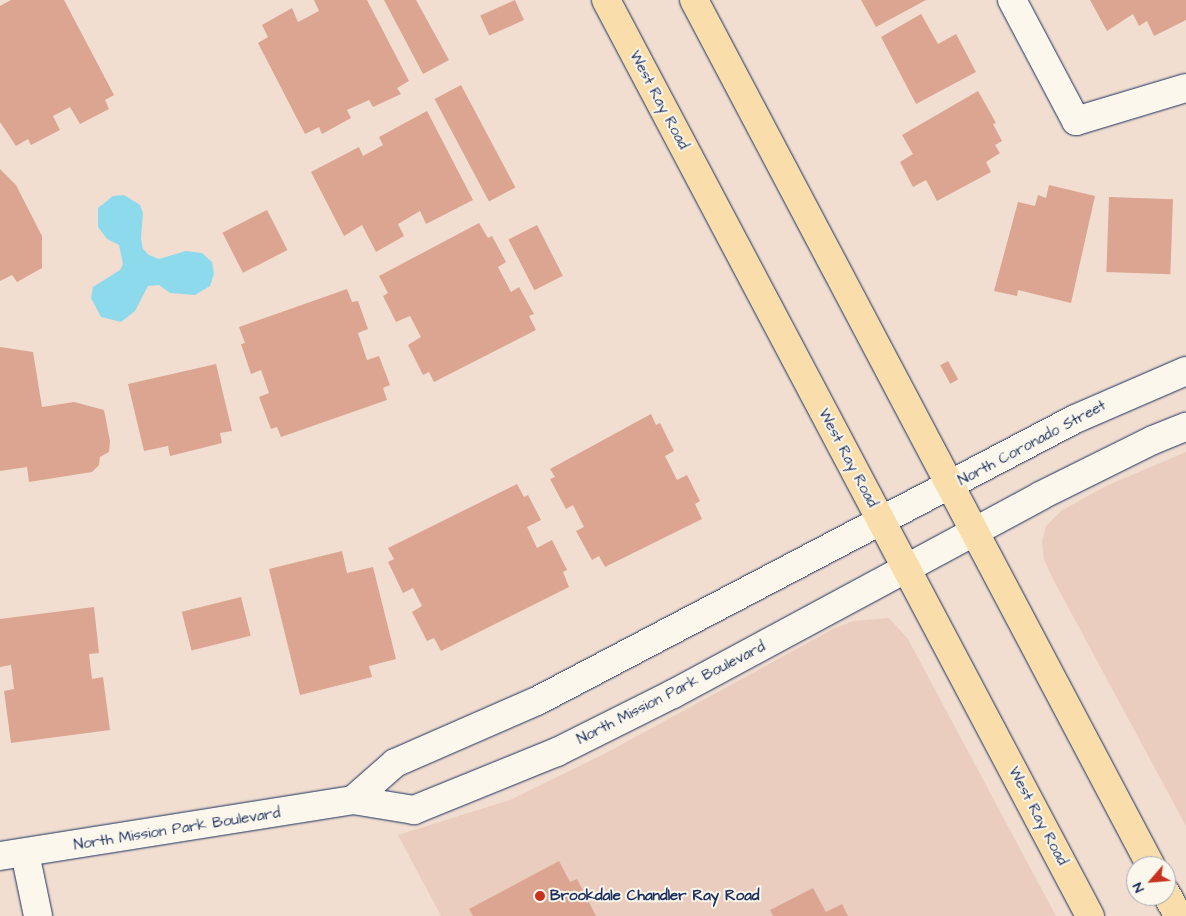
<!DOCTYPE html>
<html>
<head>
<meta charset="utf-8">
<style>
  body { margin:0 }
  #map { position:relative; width:1186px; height:916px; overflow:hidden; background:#f1ded1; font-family:"Architects Daughter",sans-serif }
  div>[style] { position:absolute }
  .built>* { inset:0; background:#eacdbe }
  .water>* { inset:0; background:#8ddaec }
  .building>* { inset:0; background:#dba591; transform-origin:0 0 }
  .roads { filter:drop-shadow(0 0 1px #1b2f5e) drop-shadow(0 0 1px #1b2f5e) }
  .street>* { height:28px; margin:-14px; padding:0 14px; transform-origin:14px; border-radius:14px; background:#fbf7ec }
  .secondary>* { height:28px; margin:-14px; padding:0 14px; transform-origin:14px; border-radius:14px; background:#fbf7ec }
  .primary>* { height:28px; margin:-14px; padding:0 14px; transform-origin:14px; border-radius:14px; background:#f9deab }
  .dots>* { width:14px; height:14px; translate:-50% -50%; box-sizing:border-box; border:2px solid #fbf7ec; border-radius:50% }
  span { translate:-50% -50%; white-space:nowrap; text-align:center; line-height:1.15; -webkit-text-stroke:4px #fbf7ec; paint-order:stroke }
  .street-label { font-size:15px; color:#1b2f5e }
  .poi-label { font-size:15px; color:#1b2f5e; font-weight:700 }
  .left { translate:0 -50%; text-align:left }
  .north { position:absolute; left:1126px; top:856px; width:50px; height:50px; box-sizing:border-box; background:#fbf7ec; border:1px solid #a1a7b3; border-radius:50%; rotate:243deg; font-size:14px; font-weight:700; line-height:20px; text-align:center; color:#1b2f5e }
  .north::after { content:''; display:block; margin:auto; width:18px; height:22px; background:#c8321e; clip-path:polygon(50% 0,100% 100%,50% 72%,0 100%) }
</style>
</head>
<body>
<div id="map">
  <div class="built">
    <i style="clip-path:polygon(1186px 452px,1186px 826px,1054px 581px,1044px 560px,1042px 541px,1046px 526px,1061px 511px,1106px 486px)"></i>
    <i style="clip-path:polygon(889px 618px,908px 639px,1056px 916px,441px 916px,398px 835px,510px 800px,606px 753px,833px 629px,853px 621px)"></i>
  </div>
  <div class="water">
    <i style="clip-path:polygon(124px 195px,140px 205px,143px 213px,141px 238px,143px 249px,149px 255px,159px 259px,186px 251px,202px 253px,212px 262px,214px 274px,210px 286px,195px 295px,170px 293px,159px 285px,148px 286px,135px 311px,121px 322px,101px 317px,91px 298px,93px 287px,120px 270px,123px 264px,119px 245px,107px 239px,98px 227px,98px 208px,113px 196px)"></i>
  </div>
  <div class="building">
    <i style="clip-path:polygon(11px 0,64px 0,114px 95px,105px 100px,109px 109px,80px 124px,70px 107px,53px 116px,60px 130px,31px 145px,28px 139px,16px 146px,0 122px,0 6px)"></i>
    <i style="clip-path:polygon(314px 0,367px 0,409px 81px,397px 88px,401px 94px,373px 107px,369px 100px,347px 110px,351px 118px,322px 134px,319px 127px,305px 134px,258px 43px,268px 37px,262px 25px,292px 8px,298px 22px,319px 11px)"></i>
    <i style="clip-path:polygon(384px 0,416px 0,449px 60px,423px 74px)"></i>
    <i style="left:515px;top:0;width:22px;height:38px;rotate:66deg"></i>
    <i style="clip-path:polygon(861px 0,926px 0,876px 27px)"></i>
    <i style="clip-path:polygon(1090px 0,1186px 0,1186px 20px,1154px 36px,1147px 21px,1139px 26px,1133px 14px,1107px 31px)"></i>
    <i style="clip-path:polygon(921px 14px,938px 44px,956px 34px,976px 72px,916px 104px,881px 37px)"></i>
    <i style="left:461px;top:85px;width:116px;height:30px;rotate:62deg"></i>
    <i style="clip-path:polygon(978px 91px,996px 123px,993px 124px,1002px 141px,995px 145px,1000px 153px,986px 162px,991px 172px,937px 201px,926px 180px,913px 187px,900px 162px,913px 154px,902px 135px)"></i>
    <i style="clip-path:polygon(427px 111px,473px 200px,426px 224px,420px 211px,398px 224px,404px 236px,376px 252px,362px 225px,344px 236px,311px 172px,359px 147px,363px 156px,383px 145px,379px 137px)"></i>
    <i style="clip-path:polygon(0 169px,16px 185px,42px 236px,42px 268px,17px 282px,12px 275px,0 281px)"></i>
    <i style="clip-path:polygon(1049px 185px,1095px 196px,1071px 303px,1018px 290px,1017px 296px,994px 291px,1018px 202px,1035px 206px,1038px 195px,1046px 198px)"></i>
    <i style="left:1109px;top:197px;width:64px;height:75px;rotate:2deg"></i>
    <i style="left:267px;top:210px;width:45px;height:50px;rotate:63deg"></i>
    <i style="clip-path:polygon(479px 223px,488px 238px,492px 236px,506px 262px,498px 267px,511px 292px,519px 287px,534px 314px,529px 316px,536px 330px,434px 382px,429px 372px,423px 375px,408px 345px,421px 337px,410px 316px,396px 322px,383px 296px,388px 293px,379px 276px)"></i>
    <i style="left:537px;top:225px;width:57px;height:32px;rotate:63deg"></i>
    <i style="clip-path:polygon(347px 289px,352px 302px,358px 301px,368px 329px,358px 333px,367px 360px,379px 356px,390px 385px,383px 388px,387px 400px,281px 437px,277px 427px,271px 429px,259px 397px,269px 393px,261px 370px,251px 374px,241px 344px,245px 343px,239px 327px)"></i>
    <i style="clip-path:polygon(0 347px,33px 352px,42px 407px,74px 402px,104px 410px,110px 441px,109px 452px,100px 457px,99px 465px,92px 472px,29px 482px,27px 467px,0 471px)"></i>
    <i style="left:948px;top:361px;width:21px;height:9px;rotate:61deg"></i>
    <i style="clip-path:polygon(216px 364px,232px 431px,220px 433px,222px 443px,170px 456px,168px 446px,144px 451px,128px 384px)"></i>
    <i style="clip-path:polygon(651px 414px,656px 425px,660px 423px,674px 451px,665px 456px,677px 480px,687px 475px,700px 501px,695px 504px,702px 519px,605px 567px,599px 556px,592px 560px,576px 531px,584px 527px,573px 505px,566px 509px,550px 479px,555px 477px,550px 469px)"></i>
    <i style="clip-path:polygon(517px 484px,524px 497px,528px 495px,541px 520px,527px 527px,537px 548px,552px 540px,567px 570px,563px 572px,569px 587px,441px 651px,434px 638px,427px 641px,412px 612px,422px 606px,413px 588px,403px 593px,388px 562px,394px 559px,388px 548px)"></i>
    <i style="clip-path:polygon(342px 551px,347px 573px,373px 567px,396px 659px,369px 666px,372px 677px,300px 695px,269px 569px)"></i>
    <i style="left:241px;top:597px;width:40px;height:61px;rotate:76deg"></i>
    <i style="clip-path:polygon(94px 607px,99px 653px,89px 654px,92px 679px,103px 677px,110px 730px,11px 743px,4px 691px,14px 689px,11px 665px,0 667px,0 619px)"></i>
    <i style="clip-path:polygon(559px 861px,570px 882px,577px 879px,596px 916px,473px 916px,469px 909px)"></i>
    <i style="clip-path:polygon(813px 888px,826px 912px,842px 904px,848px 916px,773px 916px,770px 910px)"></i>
  </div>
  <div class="roads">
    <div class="street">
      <i style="left:1012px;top:0;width:137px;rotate:62.1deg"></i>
      <i style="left:1076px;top:121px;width:115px;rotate:-16.7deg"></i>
      <i style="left:25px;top:853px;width:64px;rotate:78.3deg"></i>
    </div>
    <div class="secondary">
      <i style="left:353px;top:800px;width:56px;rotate:-41.4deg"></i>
      <i style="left:395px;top:763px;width:155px;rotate:-23.6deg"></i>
      <i style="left:537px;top:701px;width:607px;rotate:-27.66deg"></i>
      <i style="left:1075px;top:419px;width:121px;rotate:-23.4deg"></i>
      <i style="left:0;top:856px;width:357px;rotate:-9deg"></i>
      <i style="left:353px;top:800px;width:62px;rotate:9.3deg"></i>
      <i style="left:414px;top:810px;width:154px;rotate:-22.1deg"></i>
      <i style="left:557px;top:752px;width:130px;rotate:-26.6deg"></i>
      <i style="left:673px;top:694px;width:417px;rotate:-28.3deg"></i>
      <i style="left:1040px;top:496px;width:126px;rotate:-26.4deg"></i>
      <i style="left:1153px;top:440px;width:35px;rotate:-22deg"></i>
    </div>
    <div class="primary">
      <i style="left:606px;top:0;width:1036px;rotate:62.15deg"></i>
      <i style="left:694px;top:0;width:979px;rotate:62.18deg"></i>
      <i style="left:1166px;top:893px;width:26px;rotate:62deg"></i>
    </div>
  </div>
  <div class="dots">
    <i style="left:540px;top:896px;background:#c8321e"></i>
  </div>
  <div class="street-label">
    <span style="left:659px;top:100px;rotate:62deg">West Ray Road</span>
    <span style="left:1032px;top:443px;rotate:-28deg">North Coronado Street</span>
    <span style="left:848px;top:458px;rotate:62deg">West Ray Road</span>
    <span style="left:671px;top:693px;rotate:-27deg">North Mission Park Boulevard</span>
    <span style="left:1038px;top:816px;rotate:62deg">West Ray Road</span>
    <span style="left:177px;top:829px;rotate:-9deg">North Mission Park Boulevard</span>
  </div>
  <div class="poi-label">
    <span class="left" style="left:550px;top:896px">Brookdale Chandler Ray Road</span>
  </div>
  <div class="north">N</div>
</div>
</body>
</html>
